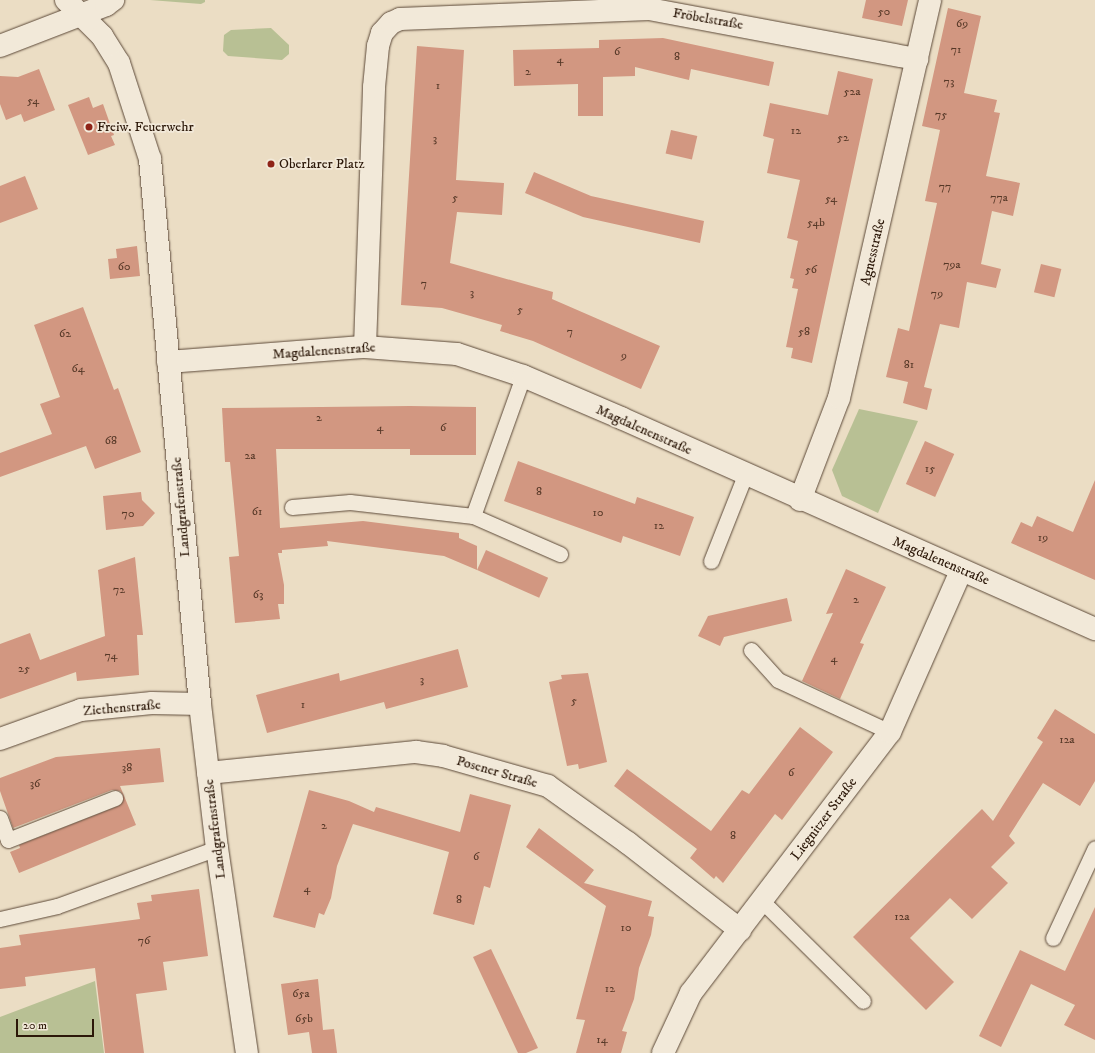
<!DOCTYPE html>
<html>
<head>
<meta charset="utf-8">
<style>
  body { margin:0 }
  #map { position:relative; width:1095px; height:1053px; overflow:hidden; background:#ebddc4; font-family:"IM FELL DW Pica",serif }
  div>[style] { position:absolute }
  .green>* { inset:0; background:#b8c094 }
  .building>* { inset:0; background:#d29781; transform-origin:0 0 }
  .roads { filter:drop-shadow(0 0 1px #5c4938) drop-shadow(0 0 1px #5c4938) }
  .lane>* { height:15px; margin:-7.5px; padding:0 7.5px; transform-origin:7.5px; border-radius:7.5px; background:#f2e9d9 }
  .street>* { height:22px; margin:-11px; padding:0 11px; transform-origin:11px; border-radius:11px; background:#f2e9d9 }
  .secondary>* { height:22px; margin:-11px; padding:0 11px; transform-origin:11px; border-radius:11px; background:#f2e9d9 }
  .dots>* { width:11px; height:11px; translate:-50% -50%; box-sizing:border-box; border:2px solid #f2e9d9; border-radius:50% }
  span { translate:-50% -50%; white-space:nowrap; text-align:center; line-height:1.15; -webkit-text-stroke:3.5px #f2e9d9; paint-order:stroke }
  .number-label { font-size:12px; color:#563827 }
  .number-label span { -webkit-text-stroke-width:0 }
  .street-label { font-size:14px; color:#2c1809 }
  .poi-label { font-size:14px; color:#2c1809 }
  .left { translate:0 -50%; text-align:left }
  .scale { position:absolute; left:16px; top:1019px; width:78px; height:18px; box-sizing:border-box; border:2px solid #2c1809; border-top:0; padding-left:5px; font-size:12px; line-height:14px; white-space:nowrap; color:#2c1809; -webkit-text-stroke:3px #f2e9d9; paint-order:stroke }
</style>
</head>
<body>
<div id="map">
  <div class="green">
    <i style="clip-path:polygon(150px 0,205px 0,205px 2px,201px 4px)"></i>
    <i style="clip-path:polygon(271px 28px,289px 45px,289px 54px,282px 60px,228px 56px,223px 51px,224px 35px,231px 30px)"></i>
    <i style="clip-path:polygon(859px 409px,918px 421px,878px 513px,842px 496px,832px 470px)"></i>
    <i style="clip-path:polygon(95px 981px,104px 1053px,0 1053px,0 1017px)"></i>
  </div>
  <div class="building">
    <i style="clip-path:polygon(866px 0,908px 0,902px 26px,862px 18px)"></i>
    <i style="clip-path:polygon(948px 8px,981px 16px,964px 93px,997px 100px,994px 112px,1000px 113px,986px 176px,1020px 183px,1013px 216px,992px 211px,981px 264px,1001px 269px,996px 288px,967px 282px,959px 328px,940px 324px,924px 387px,920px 386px,932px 389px,927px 410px,903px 403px,908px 382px,886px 377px,898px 328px,909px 331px,937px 203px,925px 201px,940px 130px,922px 126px)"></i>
    <i style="clip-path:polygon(663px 38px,774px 62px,769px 86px,691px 69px,689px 80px,635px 67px,635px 76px,603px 77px,603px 116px,578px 116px,578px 84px,514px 86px,513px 50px,599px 48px,599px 40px)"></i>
    <i style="clip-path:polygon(417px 46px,464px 50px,456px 180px,504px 183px,502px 215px,457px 212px,450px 263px,553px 292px,552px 299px,660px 346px,641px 389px,533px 341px,500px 331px,502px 325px,442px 308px,401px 305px)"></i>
    <i style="clip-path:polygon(39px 69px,55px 110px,24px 122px,21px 114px,6px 120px,0 104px,0 76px,18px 77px)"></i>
    <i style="clip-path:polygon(838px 71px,873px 79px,812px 363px,791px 358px,793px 348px,786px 347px,798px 289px,792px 288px,794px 279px,790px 278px,798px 241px,787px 238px,800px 180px,767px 173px,774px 139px,763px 136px,770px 103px,828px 115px)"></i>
    <i style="clip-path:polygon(89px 97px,93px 108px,103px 104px,114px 135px,111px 136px,115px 145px,88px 155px,68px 105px)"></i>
    <i style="left:671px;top:130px;width:27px;height:24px;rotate:13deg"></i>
    <i style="clip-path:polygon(534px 172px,591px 196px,704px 221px,700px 243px,583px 217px,525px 193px)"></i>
    <i style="clip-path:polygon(25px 176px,38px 209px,0 223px,0 186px)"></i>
    <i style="clip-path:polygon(137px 246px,140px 276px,110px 279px,108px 259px,117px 258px,116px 249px)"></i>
    <i style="left:1041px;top:264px;width:21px;height:29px;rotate:14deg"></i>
    <i style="clip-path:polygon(83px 307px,114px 390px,118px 388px,141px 452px,95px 469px,86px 446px,0 477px,0 453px,52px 434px,40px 404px,60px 397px,34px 325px)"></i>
    <i style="clip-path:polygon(410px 406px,476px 407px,476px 455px,410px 455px,410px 449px,276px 449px,280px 528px,363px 521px,459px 533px,459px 538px,477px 546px,477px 570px,444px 556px,327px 541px,328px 546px,282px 550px,282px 553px,278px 553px,284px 585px,284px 604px,278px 604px,280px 619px,235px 623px,229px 557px,239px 556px,230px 462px,225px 462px,222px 408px)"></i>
    <i style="left:925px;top:441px;width:32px;height:47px;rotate:24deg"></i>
    <i style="clip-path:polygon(518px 461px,635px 504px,637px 497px,694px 517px,680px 556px,623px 536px,621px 543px,504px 501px)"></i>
    <i style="clip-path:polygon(1095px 480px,1095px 580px,1011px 543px,1021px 522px,1032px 527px,1037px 516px,1073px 532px)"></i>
    <i style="clip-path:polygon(141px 492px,142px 500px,155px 513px,143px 526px,106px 530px,103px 496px)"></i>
    <i style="left:486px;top:550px;width:68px;height:22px;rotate:24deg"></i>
    <i style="clip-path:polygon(135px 557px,143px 635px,137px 635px,139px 675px,77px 681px,76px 672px,0 699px,0 644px,30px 633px,40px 660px,105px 636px,98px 570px)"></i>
    <i style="clip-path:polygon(846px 569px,886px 587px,860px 643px,864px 644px,840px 699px,802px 681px,833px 613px,826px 614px)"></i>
    <i style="clip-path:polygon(787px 598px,792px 621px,724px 637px,720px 646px,698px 636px,708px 616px)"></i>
    <i style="clip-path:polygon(458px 649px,468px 687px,386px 709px,384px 702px,267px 733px,256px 695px,339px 673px,340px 681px)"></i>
    <i style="clip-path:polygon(588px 673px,607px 762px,579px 769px,578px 764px,567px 766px,549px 682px,562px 679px,561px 675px)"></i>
    <i style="clip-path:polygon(1055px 709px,1095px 734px,1095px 781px,1080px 806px,1043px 783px,1009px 836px,1015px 843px,991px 867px,1008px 883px,972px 919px,950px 898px,910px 938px,954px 982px,926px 1010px,853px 937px,982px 809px,993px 821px,1043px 742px,1037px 738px)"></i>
    <i style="clip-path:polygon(800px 727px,833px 752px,782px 820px,775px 814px,723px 883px,716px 876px,714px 879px,690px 858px,697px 849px,614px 786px,627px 769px,711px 831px,742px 790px,749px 794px)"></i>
    <i style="clip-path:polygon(160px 748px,164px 782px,120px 786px,136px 825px,19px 873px,10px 852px,20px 848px,19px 845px,118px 806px,122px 803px,123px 795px,120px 791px,112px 790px,13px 828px,0 791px,0 778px,56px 757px)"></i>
    <i style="clip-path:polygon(309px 790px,349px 801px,374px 812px,376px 807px,460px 832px,470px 794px,511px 805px,490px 888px,484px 886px,474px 925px,433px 914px,449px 852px,353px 824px,337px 866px,331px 898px,324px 915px,319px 913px,315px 928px,273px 917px)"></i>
    <i style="clip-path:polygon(539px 828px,594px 870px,584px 883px,652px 901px,648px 916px,654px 917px,651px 935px,639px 968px,634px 999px,622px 1031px,627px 1032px,621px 1053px,576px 1053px,585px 1020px,576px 1019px,606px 906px,526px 847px)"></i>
    <i style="clip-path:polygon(199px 889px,208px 956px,163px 962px,167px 990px,136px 994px,144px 1053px,105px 1053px,95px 968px,25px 977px,26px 986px,0 989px,0 948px,21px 945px,19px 935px,140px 919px,137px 903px,152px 901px,151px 895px)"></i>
    <i style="clip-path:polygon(1095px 907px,1095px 1040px,1064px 1025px,1075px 1005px,1031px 984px,1001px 1047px,979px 1036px,1020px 950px,1065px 971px)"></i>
    <i style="clip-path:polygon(491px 949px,538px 1048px,526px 1053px,518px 1053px,473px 957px)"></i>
    <i style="clip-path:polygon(318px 979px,323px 1030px,334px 1029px,337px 1053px,312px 1053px,309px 1032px,288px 1035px,281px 984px)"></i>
  </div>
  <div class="roads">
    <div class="lane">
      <i style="left:292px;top:507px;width:58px;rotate:-4.9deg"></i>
      <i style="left:350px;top:502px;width:124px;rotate:6.5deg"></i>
      <i style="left:473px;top:516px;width:149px;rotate:-70.3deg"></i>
      <i style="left:473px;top:516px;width:95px;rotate:23.6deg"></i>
      <i style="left:711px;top:561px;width:92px;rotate:-68.4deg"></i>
      <i style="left:751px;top:650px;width:40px;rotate:48deg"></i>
      <i style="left:778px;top:680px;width:123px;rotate:24.9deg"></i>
      <i style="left:0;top:818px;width:23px;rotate:70deg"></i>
      <i style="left:8px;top:840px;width:115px;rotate:-21.4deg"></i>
      <i style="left:762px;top:901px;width:142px;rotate:44.7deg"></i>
      <i style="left:0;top:919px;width:58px;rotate:-12.8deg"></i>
      <i style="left:57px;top:906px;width:170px;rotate:-19.9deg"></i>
      <i style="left:1053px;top:938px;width:99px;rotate:-65deg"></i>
    </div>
    <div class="street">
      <i style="left:0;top:46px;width:114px;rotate:-21.1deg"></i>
      <i style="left:106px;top:5px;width:9px;rotate:-36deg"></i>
      <i style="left:365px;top:347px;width:260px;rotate:-88deg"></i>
      <i style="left:374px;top:87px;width:41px;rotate:-84.4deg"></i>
      <i style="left:378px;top:46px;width:14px;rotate:-73deg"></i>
      <i style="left:382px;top:33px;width:13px;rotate:-48deg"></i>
      <i style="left:391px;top:23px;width:10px;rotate:-24deg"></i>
      <i style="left:400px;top:19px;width:249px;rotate:-2.3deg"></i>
      <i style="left:649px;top:9px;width:273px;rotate:10.6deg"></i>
      <i style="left:168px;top:362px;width:198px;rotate:-4.4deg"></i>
      <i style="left:365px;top:347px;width:92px;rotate:4.4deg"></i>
      <i style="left:457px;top:354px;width:70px;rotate:18.4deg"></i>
      <i style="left:523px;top:376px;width:107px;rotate:23.2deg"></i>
      <i style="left:621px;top:418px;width:519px;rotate:24deg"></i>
      <i style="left:800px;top:500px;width:109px;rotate:-69.1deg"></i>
      <i style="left:839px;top:398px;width:408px;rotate:-77.1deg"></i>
      <i style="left:0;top:739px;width:86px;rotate:-19.7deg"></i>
      <i style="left:81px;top:710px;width:71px;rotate:-5.6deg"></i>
      <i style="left:152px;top:703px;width:48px;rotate:1.2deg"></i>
      <i style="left:208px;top:773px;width:209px;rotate:-5.8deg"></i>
      <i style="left:416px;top:752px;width:27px;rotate:8deg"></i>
      <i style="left:443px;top:756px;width:109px;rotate:15.9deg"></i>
      <i style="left:548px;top:786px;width:98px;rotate:35.5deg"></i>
      <i style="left:628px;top:843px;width:142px;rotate:37.8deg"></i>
      <i style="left:663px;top:1053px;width:66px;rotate:-65deg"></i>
      <i style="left:691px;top:993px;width:328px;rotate:-52.7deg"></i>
      <i style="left:890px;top:732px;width:176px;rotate:-66.2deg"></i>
    </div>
    <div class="secondary">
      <i style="left:66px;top:0;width:51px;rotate:45deg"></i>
      <i style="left:102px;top:36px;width:32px;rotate:58deg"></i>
      <i style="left:119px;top:63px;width:101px;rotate:72.1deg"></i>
      <i style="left:150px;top:159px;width:547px;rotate:84.76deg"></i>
      <i style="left:200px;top:704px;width:145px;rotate:83.3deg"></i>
      <i style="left:217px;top:848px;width:207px;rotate:81.7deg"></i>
    </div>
  </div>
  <div class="dots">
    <i style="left:89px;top:127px;background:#8f2418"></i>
    <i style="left:271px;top:164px;background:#8f2418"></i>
  </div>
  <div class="number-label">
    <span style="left:884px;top:12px">50</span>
    <span style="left:962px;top:24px">69</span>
    <span style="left:956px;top:50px">71</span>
    <span style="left:617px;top:52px">6</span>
    <span style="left:677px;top:57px">8</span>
    <span style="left:560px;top:60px">4</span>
    <span style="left:528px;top:72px">2</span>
    <span style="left:949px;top:82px">73</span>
    <span style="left:438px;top:86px">1</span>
    <span style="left:852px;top:92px">52a</span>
    <span style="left:33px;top:101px">54</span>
    <span style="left:941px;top:115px">75</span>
    <span style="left:796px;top:131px">12</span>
    <span style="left:843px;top:138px">52</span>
    <span style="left:435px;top:139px">3</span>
    <span style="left:945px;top:187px">77</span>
    <span style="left:455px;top:198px">5</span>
    <span style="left:999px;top:198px">77a</span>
    <span style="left:831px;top:199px">54</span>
    <span style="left:816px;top:223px">54b</span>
    <span style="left:952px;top:265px">79a</span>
    <span style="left:124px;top:267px">60</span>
    <span style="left:811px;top:270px">56</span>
    <span style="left:424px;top:284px">7</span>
    <span style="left:472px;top:293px">3</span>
    <span style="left:937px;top:294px">79</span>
    <span style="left:520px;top:310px">5</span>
    <span style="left:570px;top:332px">7</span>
    <span style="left:804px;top:332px">58</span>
    <span style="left:65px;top:334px">62</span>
    <span style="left:624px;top:356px">9</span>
    <span style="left:909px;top:365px">81</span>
    <span style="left:78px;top:369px">64</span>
    <span style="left:319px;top:418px">2</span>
    <span style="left:380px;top:428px">4</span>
    <span style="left:443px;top:428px">6</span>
    <span style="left:111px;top:441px">68</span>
    <span style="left:250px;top:456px">2a</span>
    <span style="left:930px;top:469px">15</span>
    <span style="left:539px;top:492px">8</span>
    <span style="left:257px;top:512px">61</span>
    <span style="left:598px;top:513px">10</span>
    <span style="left:128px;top:514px">70</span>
    <span style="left:659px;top:526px">12</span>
    <span style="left:1043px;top:538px">19</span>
    <span style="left:119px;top:590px">72</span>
    <span style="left:258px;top:595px">63</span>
    <span style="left:856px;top:600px">2</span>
    <span style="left:111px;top:656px">74</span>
    <span style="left:834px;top:659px">4</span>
    <span style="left:24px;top:669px">25</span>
    <span style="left:422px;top:680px">3</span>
    <span style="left:574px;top:701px">5</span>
    <span style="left:303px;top:705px">1</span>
    <span style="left:1067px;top:740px">12a</span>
    <span style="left:127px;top:768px">38</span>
    <span style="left:791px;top:773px">6</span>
    <span style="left:35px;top:784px">36</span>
    <span style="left:324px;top:826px">2</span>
    <span style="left:733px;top:836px">8</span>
    <span style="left:476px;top:857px">6</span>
    <span style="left:307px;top:889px">4</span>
    <span style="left:459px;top:900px">8</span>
    <span style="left:902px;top:917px">12a</span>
    <span style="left:626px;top:928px">10</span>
    <span style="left:144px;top:941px">76</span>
    <span style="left:610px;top:989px">12</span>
    <span style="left:301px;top:994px">65a</span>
    <span style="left:304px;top:1019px">65b</span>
    <span style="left:602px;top:1040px">14</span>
  </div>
  <div class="street-label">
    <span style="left:708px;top:19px;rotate:10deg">Fröbelstraße</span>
    <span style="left:873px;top:252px;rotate:-77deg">Agnesstraße</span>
    <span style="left:324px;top:351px;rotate:-4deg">Magdalenenstraße</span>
    <span style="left:644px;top:430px;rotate:24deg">Magdalenenstraße</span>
    <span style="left:181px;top:507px;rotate:-95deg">Landgrafenstraße</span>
    <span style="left:941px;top:561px;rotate:23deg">Magdalenenstraße</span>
    <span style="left:122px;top:708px;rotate:-5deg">Ziethenstraße</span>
    <span style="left:497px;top:772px;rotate:16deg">Posener Straße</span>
    <span style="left:824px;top:819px;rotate:-53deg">Liegnitzer Straße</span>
    <span style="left:215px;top:829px;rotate:-97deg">Landgrafenstraße</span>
  </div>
  <div class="poi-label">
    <span class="left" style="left:97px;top:127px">Freiw. Feuerwehr</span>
    <span class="left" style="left:279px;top:164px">Oberlarer Platz</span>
  </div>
  <div class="scale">20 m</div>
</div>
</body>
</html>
